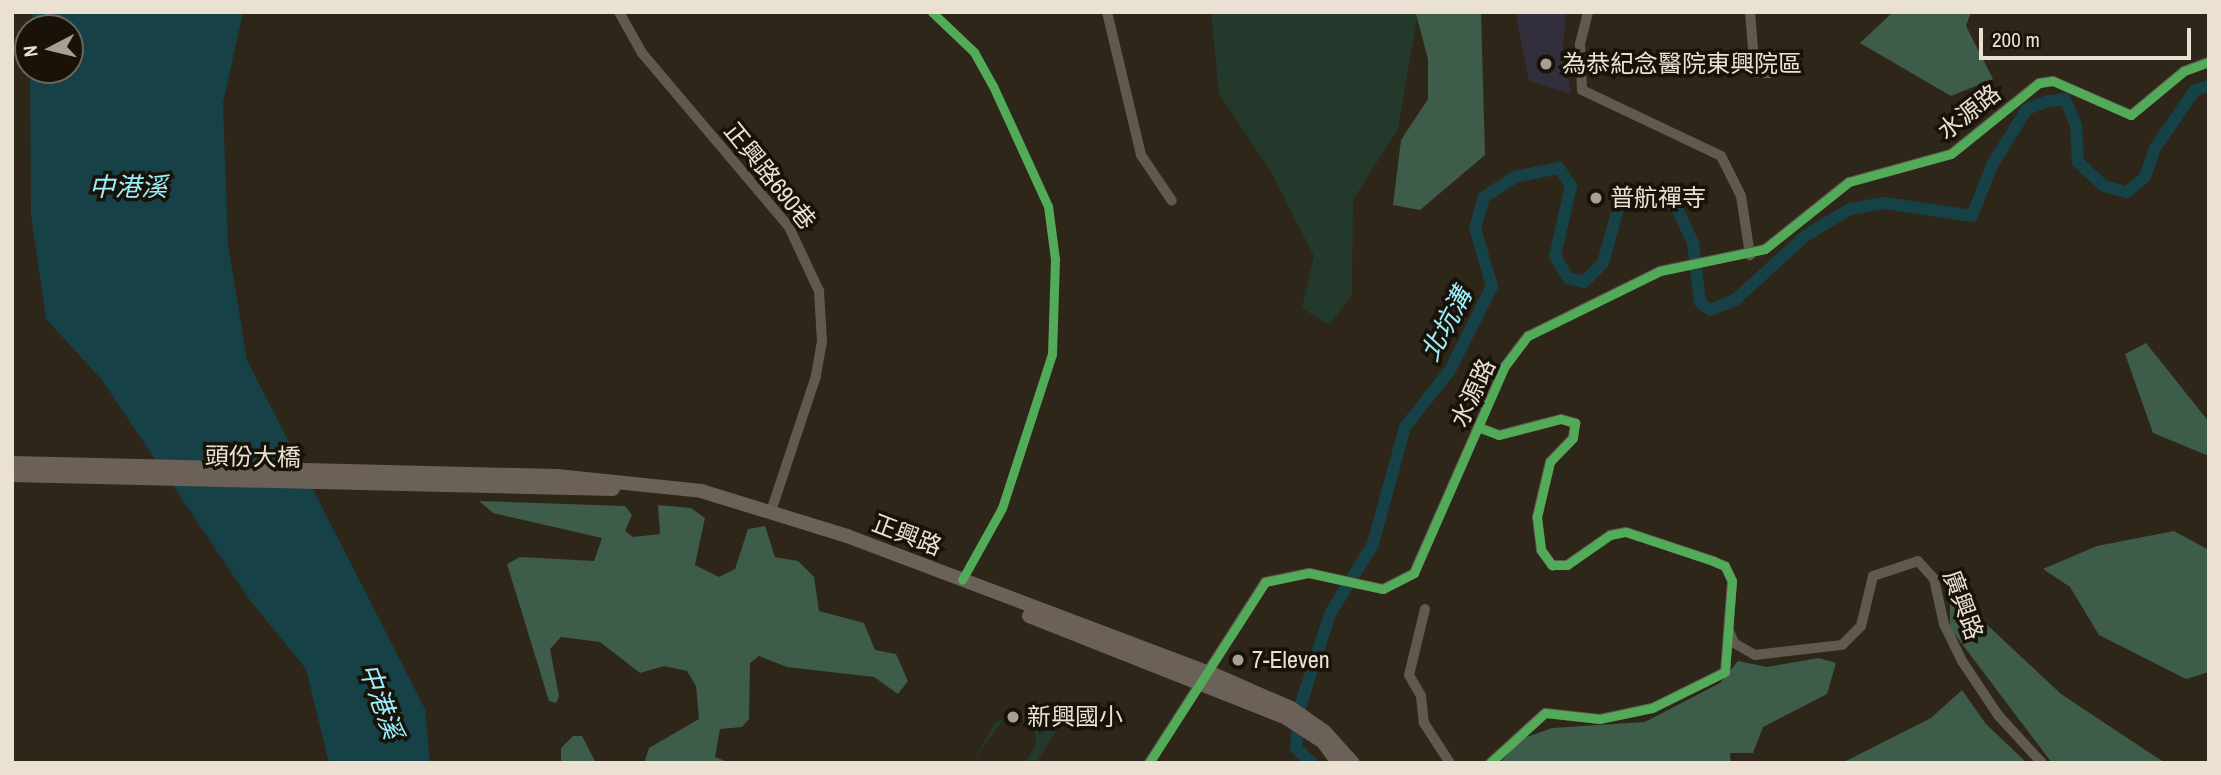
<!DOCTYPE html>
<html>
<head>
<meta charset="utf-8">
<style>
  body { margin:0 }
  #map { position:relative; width:2221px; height:775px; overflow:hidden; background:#2e2619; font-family:"Archivo Narrow","Noto Sans TC",sans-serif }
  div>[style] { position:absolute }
  .medical>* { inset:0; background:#332e3b }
  .green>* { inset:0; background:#23392c }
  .forest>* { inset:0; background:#3e5c4a }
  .water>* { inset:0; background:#164247 }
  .river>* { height:12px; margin:-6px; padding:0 6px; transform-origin:6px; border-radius:6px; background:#164247 }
  .minor>* { height:10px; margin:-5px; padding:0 5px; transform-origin:5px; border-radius:5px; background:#5f5a50 }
  .major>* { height:14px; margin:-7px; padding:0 7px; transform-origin:7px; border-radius:7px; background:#6b6158 }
  .cycleway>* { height:9px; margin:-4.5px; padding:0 4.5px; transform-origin:4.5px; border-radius:4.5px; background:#51ab58 }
  .dots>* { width:19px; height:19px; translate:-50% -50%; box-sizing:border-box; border:4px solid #181209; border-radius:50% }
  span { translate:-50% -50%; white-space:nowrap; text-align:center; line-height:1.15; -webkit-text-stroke:7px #181209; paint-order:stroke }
  .poi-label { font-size:24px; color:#eae1d3 }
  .left { translate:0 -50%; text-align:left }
  .street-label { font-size:24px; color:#eae1d3 }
  .water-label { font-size:26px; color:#9beffc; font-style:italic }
  .frame { position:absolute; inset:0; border:14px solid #eae1d3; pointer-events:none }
  .north { position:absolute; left:14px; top:14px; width:70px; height:70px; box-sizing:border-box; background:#181209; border:2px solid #6c655a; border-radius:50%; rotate:263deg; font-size:19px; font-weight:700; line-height:28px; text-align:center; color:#eae1d3 }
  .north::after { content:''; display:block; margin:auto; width:24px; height:32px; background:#a8a092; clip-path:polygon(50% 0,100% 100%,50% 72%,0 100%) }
  .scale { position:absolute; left:1979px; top:28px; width:212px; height:32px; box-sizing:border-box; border:4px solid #eae1d3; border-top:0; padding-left:9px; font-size:21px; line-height:24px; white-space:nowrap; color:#eae1d3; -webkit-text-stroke:5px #181209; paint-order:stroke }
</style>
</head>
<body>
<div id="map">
  <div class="medical">
    <i style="clip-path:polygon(1515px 12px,1566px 12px,1563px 46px,1571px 94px,1529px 81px)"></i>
  </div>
  <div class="green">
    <i style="clip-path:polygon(1211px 12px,1418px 12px,1398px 129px,1353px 200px,1352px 295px,1329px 325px,1302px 308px,1314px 256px,1271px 172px,1219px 94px)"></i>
    <i style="clip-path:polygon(1024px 711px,1044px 733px,1054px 717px,1063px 720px,1036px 763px,1025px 763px,1036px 744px,1034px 725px,1014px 717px,1003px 720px,972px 763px,995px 722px)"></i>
  </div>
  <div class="forest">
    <i style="clip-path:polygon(1481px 12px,1485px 155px,1420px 210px,1393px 205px,1401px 140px,1428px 99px,1428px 59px,1416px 14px)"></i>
    <i style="clip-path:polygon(1893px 12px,1971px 12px,1966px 26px,1993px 79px,1951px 96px,1860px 43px)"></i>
    <i style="clip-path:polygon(2146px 343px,2209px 422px,2209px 456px,2153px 433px,2125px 354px)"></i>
    <i style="clip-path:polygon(479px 501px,625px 506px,632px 515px,625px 531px,633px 537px,660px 534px,658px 505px,691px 508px,705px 518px,695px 565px,719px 577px,735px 569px,748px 529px,765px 526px,775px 557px,798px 561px,814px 577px,819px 611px,864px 623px,875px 650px,896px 654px,908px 681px,898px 694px,874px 677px,787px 667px,759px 656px,750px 663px,749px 719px,742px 727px,720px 729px,715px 757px,730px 763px,644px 763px,649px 748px,699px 719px,696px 686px,687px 671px,664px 666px,640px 673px,600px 642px,561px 637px,550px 649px,559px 696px,556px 703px,549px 701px,507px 564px,520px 557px,594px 561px,602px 538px,493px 513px)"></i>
    <i style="clip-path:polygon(2174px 531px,2209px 550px,2209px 672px,2186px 679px,2099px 635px,2070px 587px,2043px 569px,2097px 546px)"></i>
    <i style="clip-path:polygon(1950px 590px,2061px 694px,2165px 763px,2052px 763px,1950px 628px)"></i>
    <i style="clip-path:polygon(1819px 658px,1836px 663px,1827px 694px,1763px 727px,1753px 753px,1730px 753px,1731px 763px,1500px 763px,1521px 739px,1552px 728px,1645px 722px,1720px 683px,1738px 661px,1767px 667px)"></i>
    <i style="clip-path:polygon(1962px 690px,1986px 724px,2027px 763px,1842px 763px,1931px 718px)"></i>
    <i style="clip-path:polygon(573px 736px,582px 736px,596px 763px,561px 763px,561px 748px)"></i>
  </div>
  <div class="water">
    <i style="clip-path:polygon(32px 12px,243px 12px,223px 103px,228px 245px,247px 360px,425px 709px,430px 763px,329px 763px,306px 669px,249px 599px,102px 380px,46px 319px,31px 215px,30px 70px,70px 70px,70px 28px,32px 28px)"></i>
  </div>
  <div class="river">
    <i style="left:1312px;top:763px;width:22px;rotate:-137deg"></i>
    <i style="left:1296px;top:748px;width:41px;rotate:-84.4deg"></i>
    <i style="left:1300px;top:707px;width:98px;rotate:-72.1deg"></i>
    <i style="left:1330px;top:614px;width:82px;rotate:-58.4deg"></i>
    <i style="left:1373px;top:544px;width:121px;rotate:-74.7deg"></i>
    <i style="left:1405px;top:427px;width:73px;rotate:-51.7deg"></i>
    <i style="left:1450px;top:370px;width:94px;rotate:-63.4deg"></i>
    <i style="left:1492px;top:286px;width:60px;rotate:-106.3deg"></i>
    <i style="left:1475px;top:228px;width:32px;rotate:-74deg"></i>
    <i style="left:1484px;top:197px;width:37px;rotate:-33deg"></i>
    <i style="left:1515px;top:177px;width:45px;rotate:-11.6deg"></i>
    <i style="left:1559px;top:168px;width:22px;rotate:56deg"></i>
    <i style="left:1571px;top:186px;width:72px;rotate:102.9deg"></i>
    <i style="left:1555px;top:256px;width:26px;rotate:59deg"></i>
    <i style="left:1568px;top:278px;width:16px;rotate:14deg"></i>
    <i style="left:1584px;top:282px;width:27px;rotate:-45deg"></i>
    <i style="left:1603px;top:263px;width:72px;rotate:-74.6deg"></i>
    <i style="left:1622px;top:194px;width:27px;rotate:-2deg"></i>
    <i style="left:1649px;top:193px;width:30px;rotate:26deg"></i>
    <i style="left:1676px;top:206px;width:41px;rotate:65.3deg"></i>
    <i style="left:1693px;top:243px;width:59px;rotate:83.2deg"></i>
    <i style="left:1700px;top:302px;width:13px;rotate:39deg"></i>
    <i style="left:1710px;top:310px;width:27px;rotate:-22deg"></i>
    <i style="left:1735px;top:300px;width:95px;rotate:-42.4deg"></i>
    <i style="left:1805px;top:236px;width:52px;rotate:-31deg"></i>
    <i style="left:1850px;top:209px;width:36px;rotate:-10deg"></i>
    <i style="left:1885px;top:203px;width:88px;rotate:8.5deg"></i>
    <i style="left:1972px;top:216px;width:55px;rotate:-68.6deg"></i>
    <i style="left:1992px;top:165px;width:66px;rotate:-58deg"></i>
    <i style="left:2027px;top:109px;width:19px;rotate:-21deg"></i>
    <i style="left:2045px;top:102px;width:20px;rotate:-9deg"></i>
    <i style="left:2065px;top:99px;width:28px;rotate:67deg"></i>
    <i style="left:2076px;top:125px;width:37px;rotate:87deg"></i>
    <i style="left:2078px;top:162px;width:35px;rotate:43deg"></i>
    <i style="left:2104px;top:186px;width:24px;rotate:15deg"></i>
    <i style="left:2127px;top:192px;width:23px;rotate:-40deg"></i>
    <i style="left:2145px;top:177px;width:31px;rotate:-71deg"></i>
    <i style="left:2155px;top:148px;width:70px;rotate:-55.4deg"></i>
    <i style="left:2195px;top:90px;width:15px;rotate:-16deg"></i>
  </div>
  <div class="minor">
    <i style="left:619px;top:12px;width:47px;rotate:60.7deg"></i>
    <i style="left:642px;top:53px;width:228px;rotate:49.8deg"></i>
    <i style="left:789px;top:227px;width:71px;rotate:64.9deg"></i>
    <i style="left:819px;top:291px;width:50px;rotate:86.6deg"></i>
    <i style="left:822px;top:341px;width:39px;rotate:100deg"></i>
    <i style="left:815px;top:379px;width:139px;rotate:108.4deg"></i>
    <i style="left:1107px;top:12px;width:147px;rotate:76.6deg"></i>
    <i style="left:1141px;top:155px;width:55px;rotate:56deg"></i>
    <i style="left:1588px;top:12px;width:33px;rotate:104deg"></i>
    <i style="left:1580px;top:44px;width:46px;rotate:87.5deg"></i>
    <i style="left:1582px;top:90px;width:154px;rotate:25.4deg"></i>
    <i style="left:1721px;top:156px;width:45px;rotate:63.4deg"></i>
    <i style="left:1741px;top:196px;width:60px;rotate:81.3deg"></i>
    <i style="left:1750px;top:12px;width:61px;rotate:85.3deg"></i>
    <i style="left:1755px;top:73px;width:15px"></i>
    <i style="left:1770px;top:73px;width:23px;rotate:-45deg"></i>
    <i style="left:1478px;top:427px;width:22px;rotate:21deg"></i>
    <i style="left:1499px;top:435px;width:64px;rotate:-14.5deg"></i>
    <i style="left:1561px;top:419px;width:15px;rotate:16deg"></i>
    <i style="left:1575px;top:423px;width:15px;rotate:98deg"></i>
    <i style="left:1573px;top:438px;width:33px;rotate:134deg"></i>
    <i style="left:1550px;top:462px;width:57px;rotate:103.3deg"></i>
    <i style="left:1537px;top:517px;width:33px;rotate:83deg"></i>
    <i style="left:1541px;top:550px;width:19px;rotate:54deg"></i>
    <i style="left:1552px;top:565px;width:15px"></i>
    <i style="left:1567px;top:565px;width:52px;rotate:-34.9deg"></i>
    <i style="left:1610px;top:535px;width:16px;rotate:-11deg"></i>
    <i style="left:1626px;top:532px;width:92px;rotate:18.4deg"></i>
    <i style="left:1713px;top:561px;width:13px;rotate:23deg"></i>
    <i style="left:1725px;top:566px;width:17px;rotate:65deg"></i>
    <i style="left:1732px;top:581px;width:91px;rotate:94.4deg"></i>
    <i style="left:1725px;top:672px;width:81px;rotate:153.7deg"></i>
    <i style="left:1652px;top:708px;width:53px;rotate:168.1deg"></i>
    <i style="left:1600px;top:719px;width:55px;rotate:-173.8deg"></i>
    <i style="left:1545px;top:713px;width:74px;rotate:137.7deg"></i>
    <i style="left:1425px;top:609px;width:68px;rotate:103.6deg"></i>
    <i style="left:1409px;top:675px;width:24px;rotate:60deg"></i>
    <i style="left:1421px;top:696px;width:27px;rotate:84deg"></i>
    <i style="left:1424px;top:723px;width:48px;rotate:57deg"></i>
    <i style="left:1730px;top:633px;width:11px;rotate:68deg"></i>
    <i style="left:1734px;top:643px;width:24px;rotate:30deg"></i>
    <i style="left:1755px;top:655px;width:88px;rotate:-6.6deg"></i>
    <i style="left:1842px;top:645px;width:27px;rotate:-45deg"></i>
    <i style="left:1861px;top:626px;width:51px;rotate:-76.5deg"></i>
    <i style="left:1873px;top:576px;width:47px;rotate:-18.4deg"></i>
    <i style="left:1918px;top:561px;width:24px;rotate:48deg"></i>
    <i style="left:1934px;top:579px;width:46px;rotate:77.5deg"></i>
    <i style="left:1944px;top:624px;width:41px;rotate:64.1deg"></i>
    <i style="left:1962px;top:661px;width:65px;rotate:56.3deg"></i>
    <i style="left:1998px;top:715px;width:65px;rotate:47.5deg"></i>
    <i style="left:1149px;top:763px;width:215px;rotate:-57.3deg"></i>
    <i style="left:1265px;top:582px;width:45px;rotate:-11.6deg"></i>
    <i style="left:1309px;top:573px;width:76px;rotate:12.2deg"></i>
    <i style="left:1383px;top:589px;width:35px;rotate:-27deg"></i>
    <i style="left:1414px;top:573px;width:226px;rotate:-66.3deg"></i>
    <i style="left:1505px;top:366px;width:38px;rotate:-53deg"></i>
    <i style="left:1528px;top:336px;width:147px;rotate:-26.2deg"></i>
    <i style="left:1660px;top:271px;width:107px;rotate:-11.8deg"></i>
    <i style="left:1765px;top:249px;width:107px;rotate:-38.6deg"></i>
    <i style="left:1849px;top:182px;width:106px;rotate:-15.4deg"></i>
    <i style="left:1951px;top:154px;width:113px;rotate:-38.9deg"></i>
    <i style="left:2039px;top:83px;width:14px;rotate:-8deg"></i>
    <i style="left:2053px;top:81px;width:85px;rotate:23.6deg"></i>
    <i style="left:2131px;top:115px;width:69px;rotate:-39.7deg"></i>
    <i style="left:2184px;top:71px;width:27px;rotate:-20deg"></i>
  </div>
  <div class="major">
    <i style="left:12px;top:463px;width:545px;rotate:1.37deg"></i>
    <i style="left:557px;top:476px;width:145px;rotate:5.9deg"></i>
    <i style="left:701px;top:491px;width:153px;rotate:17.1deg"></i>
    <i style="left:847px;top:536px;width:391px;rotate:20.7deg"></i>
    <i style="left:1213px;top:674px;width:85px;rotate:23.6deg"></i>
    <i style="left:1291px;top:708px;width:40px;rotate:34.9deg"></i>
    <i style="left:1324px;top:731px;width:43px;rotate:47.8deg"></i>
    <i style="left:12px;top:475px;width:601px;rotate:1.33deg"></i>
    <i style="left:1029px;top:616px;width:277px;rotate:21.6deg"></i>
    <i style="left:1286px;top:718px;width:44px;rotate:33deg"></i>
    <i style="left:1323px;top:742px;width:26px;rotate:54deg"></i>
  </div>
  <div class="cycleway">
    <i style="left:932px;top:12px;width:58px;rotate:43.6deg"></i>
    <i style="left:974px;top:52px;width:39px;rotate:61deg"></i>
    <i style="left:993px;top:86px;width:132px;rotate:65.4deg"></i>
    <i style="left:1048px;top:206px;width:53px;rotate:82.5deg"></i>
    <i style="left:1055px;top:259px;width:95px;rotate:91.8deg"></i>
    <i style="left:1052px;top:354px;width:162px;rotate:108deg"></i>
    <i style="left:1002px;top:508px;width:82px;rotate:119.1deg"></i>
    <i style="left:1478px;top:427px;width:22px;rotate:21deg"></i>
    <i style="left:1499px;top:435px;width:64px;rotate:-14.5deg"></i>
    <i style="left:1561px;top:419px;width:15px;rotate:16deg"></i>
    <i style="left:1575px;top:423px;width:15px;rotate:98deg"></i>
    <i style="left:1573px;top:438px;width:33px;rotate:134deg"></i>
    <i style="left:1550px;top:462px;width:57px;rotate:103.3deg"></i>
    <i style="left:1537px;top:517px;width:33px;rotate:83deg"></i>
    <i style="left:1541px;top:550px;width:19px;rotate:54deg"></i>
    <i style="left:1552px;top:565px;width:15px"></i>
    <i style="left:1567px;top:565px;width:52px;rotate:-34.9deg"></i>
    <i style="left:1610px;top:535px;width:16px;rotate:-11deg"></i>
    <i style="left:1626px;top:532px;width:92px;rotate:18.4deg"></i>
    <i style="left:1713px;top:561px;width:13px;rotate:23deg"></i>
    <i style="left:1725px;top:566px;width:17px;rotate:65deg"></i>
    <i style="left:1732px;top:581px;width:91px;rotate:94.4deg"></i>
    <i style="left:1725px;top:672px;width:81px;rotate:153.7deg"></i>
    <i style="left:1652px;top:708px;width:53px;rotate:168.1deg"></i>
    <i style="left:1600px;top:719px;width:55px;rotate:-173.8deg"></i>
    <i style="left:1545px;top:713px;width:74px;rotate:137.7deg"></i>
    <i style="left:1149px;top:763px;width:215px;rotate:-57.3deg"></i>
    <i style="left:1265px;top:582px;width:45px;rotate:-11.6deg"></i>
    <i style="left:1309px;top:573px;width:76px;rotate:12.2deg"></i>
    <i style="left:1383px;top:589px;width:35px;rotate:-27deg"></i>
    <i style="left:1414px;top:573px;width:226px;rotate:-66.3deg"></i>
    <i style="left:1505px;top:366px;width:38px;rotate:-53deg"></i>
    <i style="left:1528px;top:336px;width:147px;rotate:-26.2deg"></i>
    <i style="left:1660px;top:271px;width:107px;rotate:-11.8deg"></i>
    <i style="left:1765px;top:249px;width:107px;rotate:-38.6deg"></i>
    <i style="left:1849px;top:182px;width:106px;rotate:-15.4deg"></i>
    <i style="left:1951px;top:154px;width:113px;rotate:-38.9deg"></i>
    <i style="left:2039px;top:83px;width:14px;rotate:-8deg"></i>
    <i style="left:2053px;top:81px;width:85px;rotate:23.6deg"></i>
    <i style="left:2131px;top:115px;width:69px;rotate:-39.7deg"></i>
    <i style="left:2184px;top:71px;width:27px;rotate:-20deg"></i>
  </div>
  <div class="dots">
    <i style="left:1546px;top:64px;background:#a8a092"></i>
    <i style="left:1596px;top:198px;background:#a8a092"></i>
    <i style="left:1238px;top:660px;background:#a8a092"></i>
    <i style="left:1013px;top:717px;background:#a8a092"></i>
  </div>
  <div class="poi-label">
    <span class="left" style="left:1562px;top:64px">為恭紀念醫院東興院區</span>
    <span class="left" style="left:1610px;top:198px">普航禪寺</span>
    <span class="left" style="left:1252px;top:660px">7-Eleven</span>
    <span class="left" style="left:1027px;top:717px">新興國小</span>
  </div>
  <div class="street-label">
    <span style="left:1969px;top:112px;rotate:-38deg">水源路</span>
    <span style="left:770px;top:176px;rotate:51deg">正興路690巷</span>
    <span style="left:1473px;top:393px;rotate:-65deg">水源路</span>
    <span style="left:253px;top:457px;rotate:1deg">頭份大橋</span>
    <span style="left:907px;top:535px;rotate:21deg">正興路</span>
    <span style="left:1963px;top:605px;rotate:70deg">廣興路</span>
  </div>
  <div class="water-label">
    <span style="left:128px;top:187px">中港溪</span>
    <span style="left:1446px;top:324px;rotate:-62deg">北坑溝</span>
    <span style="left:381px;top:701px;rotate:70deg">中港溪</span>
  </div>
  <div class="frame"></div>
  <div class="north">N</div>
  <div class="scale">200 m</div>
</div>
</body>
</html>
